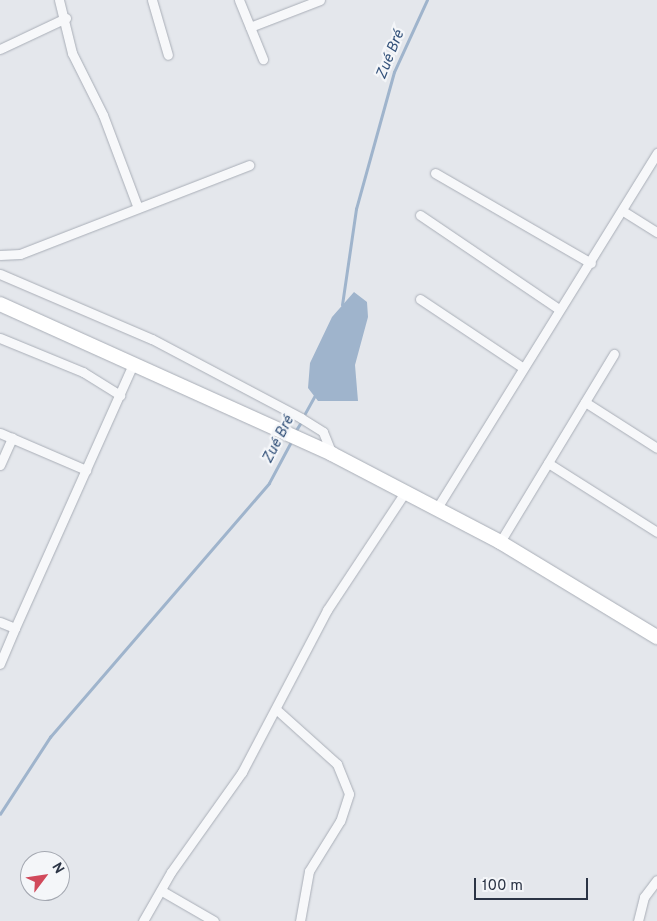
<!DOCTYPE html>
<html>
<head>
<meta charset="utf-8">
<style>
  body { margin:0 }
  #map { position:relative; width:657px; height:921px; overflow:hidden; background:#e4e7ec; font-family:Overpass,sans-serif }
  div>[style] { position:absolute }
  .water>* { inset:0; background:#9fb4cc }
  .stream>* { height:2.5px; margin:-1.25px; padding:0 1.25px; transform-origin:1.25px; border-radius:1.25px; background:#9fb4cc }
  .roads { filter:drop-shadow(0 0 1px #a9aeb7) drop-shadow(0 0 1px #a9aeb7) }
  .street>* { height:9px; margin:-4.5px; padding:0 4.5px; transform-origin:4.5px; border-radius:4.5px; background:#f7f8fa }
  .primary>* { height:14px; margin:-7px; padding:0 7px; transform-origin:7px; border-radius:7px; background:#fff }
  span { translate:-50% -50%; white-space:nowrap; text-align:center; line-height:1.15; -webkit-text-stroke:4.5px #f4f6f9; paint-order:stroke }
  .water-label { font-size:15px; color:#34527a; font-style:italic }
  .north { position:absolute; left:20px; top:851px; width:50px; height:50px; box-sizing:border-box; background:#f4f6f9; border:1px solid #a4a8b1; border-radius:50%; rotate:59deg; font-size:14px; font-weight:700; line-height:20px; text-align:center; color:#2b3445 }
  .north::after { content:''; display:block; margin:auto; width:18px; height:22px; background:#d1495b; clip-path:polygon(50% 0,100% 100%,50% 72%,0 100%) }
  .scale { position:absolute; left:474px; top:878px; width:114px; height:22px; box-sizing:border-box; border:2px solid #2b3445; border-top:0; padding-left:6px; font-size:15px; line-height:18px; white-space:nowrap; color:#2b3445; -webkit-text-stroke:4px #f4f6f9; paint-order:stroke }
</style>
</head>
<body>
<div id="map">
  <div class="water">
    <i style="clip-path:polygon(354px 292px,367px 302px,368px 317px,355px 365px,358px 401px,318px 401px,308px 388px,310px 363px,332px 317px)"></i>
  </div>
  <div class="stream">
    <i style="left:342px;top:305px;width:97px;rotate:-81.7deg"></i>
    <i style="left:356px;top:209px;width:142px;rotate:-74.5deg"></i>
    <i style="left:394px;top:72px;width:79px;rotate:-65.4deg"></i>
    <i style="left:303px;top:417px;width:25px;rotate:-61deg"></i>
    <i style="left:295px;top:432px;width:12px;rotate:-59deg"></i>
    <i style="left:0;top:814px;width:92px;rotate:-57deg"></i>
    <i style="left:50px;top:737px;width:335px;rotate:-49.2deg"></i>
    <i style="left:269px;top:483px;width:49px;rotate:-61.9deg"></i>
  </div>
  <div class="roads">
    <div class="street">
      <i style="left:59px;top:0;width:55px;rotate:76.2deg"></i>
      <i style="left:72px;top:53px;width:69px;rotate:63.4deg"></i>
      <i style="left:103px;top:115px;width:99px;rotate:69.4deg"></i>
      <i style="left:152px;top:0;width:57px;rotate:73.8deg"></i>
      <i style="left:239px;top:0;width:64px;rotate:67.9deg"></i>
      <i style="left:250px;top:27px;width:75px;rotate:-21.1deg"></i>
      <i style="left:0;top:49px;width:73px;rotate:-25.2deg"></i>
      <i style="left:435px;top:173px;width:180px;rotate:30deg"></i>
      <i style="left:623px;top:211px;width:40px;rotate:32deg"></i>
      <i style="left:420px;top:215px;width:168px;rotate:34.1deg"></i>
      <i style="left:0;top:255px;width:20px;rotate:-3deg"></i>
      <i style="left:20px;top:254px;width:246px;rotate:-21.2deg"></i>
      <i style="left:0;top:274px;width:165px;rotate:23.2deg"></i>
      <i style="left:152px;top:339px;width:169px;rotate:27.9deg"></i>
      <i style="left:301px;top:418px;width:26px;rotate:32deg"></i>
      <i style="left:323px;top:432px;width:24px;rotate:68deg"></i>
      <i style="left:420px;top:299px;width:123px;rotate:33.7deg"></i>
      <i style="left:0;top:338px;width:90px;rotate:22.3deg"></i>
      <i style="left:83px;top:372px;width:44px;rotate:31.9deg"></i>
      <i style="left:585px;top:402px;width:85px;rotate:32.6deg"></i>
      <i style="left:0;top:433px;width:94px;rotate:23.3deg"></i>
      <i style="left:548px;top:463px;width:129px;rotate:32.3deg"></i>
      <i style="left:0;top:465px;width:30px;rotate:-66deg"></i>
      <i style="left:437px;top:508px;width:418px;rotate:-58.2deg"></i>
      <i style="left:500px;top:542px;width:220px;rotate:-58.8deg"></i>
      <i style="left:0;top:622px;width:16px;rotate:22deg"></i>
      <i style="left:15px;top:628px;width:39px;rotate:113deg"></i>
      <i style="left:15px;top:628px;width:291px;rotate:-65.9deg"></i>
      <i style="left:277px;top:710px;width:81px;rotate:42deg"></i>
      <i style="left:337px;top:764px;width:32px;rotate:68deg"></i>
      <i style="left:349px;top:794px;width:28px;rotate:108deg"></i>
      <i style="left:340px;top:821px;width:59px;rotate:121.8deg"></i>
      <i style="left:309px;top:871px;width:51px;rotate:100.2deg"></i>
      <i style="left:162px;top:891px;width:60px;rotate:30deg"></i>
      <i style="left:143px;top:921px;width:56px;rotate:-60.3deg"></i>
      <i style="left:171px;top:872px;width:123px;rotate:-54.6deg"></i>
      <i style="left:242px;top:772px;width:183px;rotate:-62.3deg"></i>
      <i style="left:327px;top:610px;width:141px;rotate:-56.5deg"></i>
      <i style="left:638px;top:921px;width:25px;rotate:-76deg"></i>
      <i style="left:644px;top:897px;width:21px;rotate:-53deg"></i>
    </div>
    <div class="primary">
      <i style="left:0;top:304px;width:364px;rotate:24.3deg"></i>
      <i style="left:332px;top:454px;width:190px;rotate:27.6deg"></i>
      <i style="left:500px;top:542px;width:184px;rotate:31.2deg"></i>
    </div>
  </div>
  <div class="water-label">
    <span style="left:391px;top:55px;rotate:-68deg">Zué Bré</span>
    <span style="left:279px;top:440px;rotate:-63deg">Zué Bré</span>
  </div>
  <div class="north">N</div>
  <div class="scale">100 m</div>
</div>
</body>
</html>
